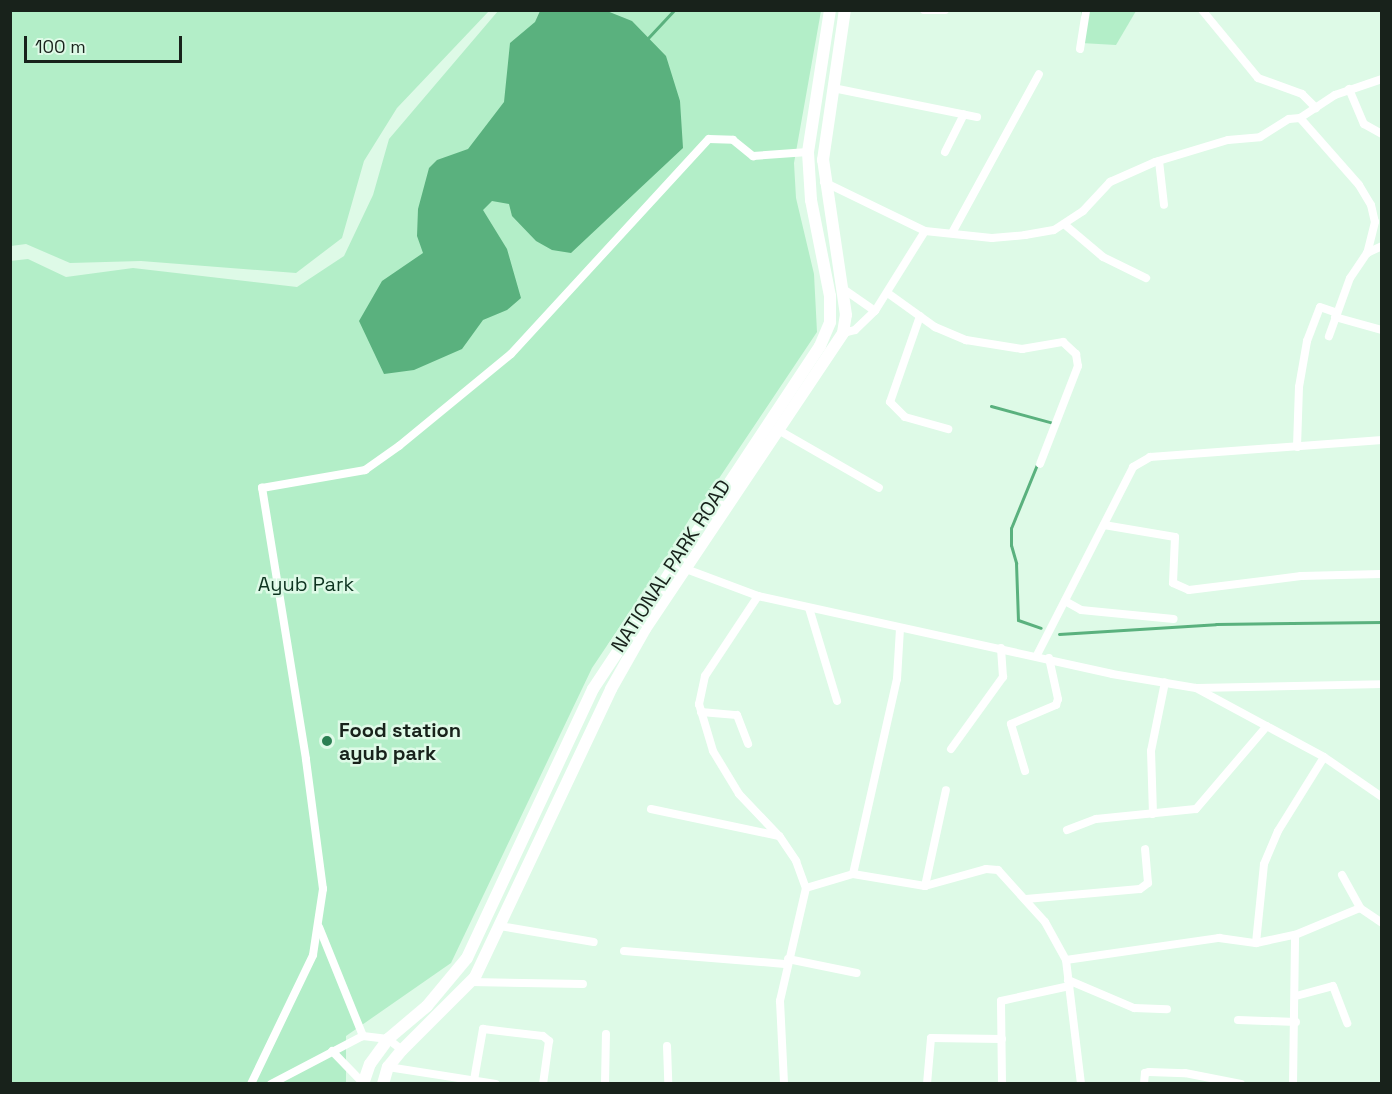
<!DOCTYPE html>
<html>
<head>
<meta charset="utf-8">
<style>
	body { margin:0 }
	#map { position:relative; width:1392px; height:1094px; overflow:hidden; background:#defae7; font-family:"Space Grotesk",sans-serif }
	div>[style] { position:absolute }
	.green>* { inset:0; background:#b3eec8 }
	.water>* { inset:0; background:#5ab17e }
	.stream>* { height:3px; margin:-1.5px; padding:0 1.5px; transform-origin:1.5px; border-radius:1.5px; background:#5ab17e }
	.street>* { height:8px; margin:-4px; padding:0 4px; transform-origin:4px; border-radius:4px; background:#fff }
	.secondary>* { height:12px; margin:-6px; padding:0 6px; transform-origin:6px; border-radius:6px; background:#fff }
	.dots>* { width:16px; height:16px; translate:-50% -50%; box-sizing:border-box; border:3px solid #defae7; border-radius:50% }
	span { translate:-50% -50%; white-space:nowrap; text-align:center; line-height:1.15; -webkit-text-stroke:5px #defae7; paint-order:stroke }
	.street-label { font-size:20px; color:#18221b }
	.park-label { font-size:20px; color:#0e3420 }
	.poi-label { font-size:20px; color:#18221b; font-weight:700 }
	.left { translate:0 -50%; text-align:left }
	.frame { position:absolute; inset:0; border:12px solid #18221b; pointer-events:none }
	.scale { position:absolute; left:24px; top:36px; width:158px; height:27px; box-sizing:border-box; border:3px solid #18221b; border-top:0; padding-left:8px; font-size:18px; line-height:21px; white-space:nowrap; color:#18221b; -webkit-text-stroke:4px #defae7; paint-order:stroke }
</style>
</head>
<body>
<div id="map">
	<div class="green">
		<div style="clip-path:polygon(11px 10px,489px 10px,489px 11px,397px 108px,364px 161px,342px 238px,296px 273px,141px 261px,70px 263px,26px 244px,11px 246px)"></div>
		<div style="clip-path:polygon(498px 11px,821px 11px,794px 163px,796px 198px,814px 274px,817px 332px,592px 668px,451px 963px,346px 1036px,346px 1083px,11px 1083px,10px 261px,28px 259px,66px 277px,133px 268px,297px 287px,344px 256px,373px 195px,389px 139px)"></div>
		<div style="clip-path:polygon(1081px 11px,1136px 11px,1116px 45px,1081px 43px)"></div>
	</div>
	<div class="water">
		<div style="clip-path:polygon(540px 11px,607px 11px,632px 21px,666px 56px,680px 101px,683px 148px,571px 253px,552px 250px,536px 241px,512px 216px,509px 204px,492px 201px,483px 210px,507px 249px,521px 298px,507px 310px,483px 320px,462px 349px,414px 370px,384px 374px,359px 321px,382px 281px,423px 253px,417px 236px,418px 209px,429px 168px,437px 160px,468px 149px,504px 102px,510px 43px,535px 22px)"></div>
	</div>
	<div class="stream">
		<div style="left:648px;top:38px;width:38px;rotate:-47deg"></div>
		<div style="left:991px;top:406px;width:64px;rotate:15.3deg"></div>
		<div style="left:1038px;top:462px;width:71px;rotate:112.2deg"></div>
		<div style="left:1011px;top:528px;width:17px;rotate:90deg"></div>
		<div style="left:1011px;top:545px;width:19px;rotate:74deg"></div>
		<div style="left:1016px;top:563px;width:57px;rotate:88deg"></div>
		<div style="left:1018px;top:620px;width:24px;rotate:19deg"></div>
		<div style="left:1059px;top:634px;width:157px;rotate:-3.6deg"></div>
		<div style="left:1216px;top:624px;width:166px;rotate:-0.7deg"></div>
	</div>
	<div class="street">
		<div style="left:924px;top:10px;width:21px"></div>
		<div style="left:1202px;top:10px;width:88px;rotate:50.5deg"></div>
		<div style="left:1258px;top:78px;width:47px;rotate:20deg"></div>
		<div style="left:1302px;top:94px;width:20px;rotate:45deg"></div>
		<div style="left:1080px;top:49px;width:39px;rotate:-81deg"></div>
		<div style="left:833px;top:88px;width:147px;rotate:11.4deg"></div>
		<div style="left:1349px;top:89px;width:38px;rotate:67deg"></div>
		<div style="left:1364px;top:124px;width:21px;rotate:29deg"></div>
		<div style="left:1300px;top:118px;width:42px;rotate:-33.3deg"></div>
		<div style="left:1335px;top:95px;width:50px;rotate:-18.8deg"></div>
		<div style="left:945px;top:152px;width:42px;rotate:-63.4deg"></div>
		<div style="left:1159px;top:161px;width:44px;rotate:83.5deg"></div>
		<div style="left:824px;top:182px;width:112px;rotate:25.9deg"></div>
		<div style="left:925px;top:231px;width:67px;rotate:6deg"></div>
		<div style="left:992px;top:238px;width:33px;rotate:-5deg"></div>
		<div style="left:1025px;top:235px;width:29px;rotate:-10deg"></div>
		<div style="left:1054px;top:230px;width:35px;rotate:-33deg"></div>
		<div style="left:1083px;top:211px;width:40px;rotate:-47deg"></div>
		<div style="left:1110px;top:182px;width:49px;rotate:-24deg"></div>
		<div style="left:1155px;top:162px;width:76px;rotate:-16.8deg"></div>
		<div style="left:1228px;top:140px;width:32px;rotate:-5deg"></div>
		<div style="left:1260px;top:137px;width:34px;rotate:-32deg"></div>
		<div style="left:1289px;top:119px;width:11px;rotate:-5deg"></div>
		<div style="left:1300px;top:118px;width:89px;rotate:48.6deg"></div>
		<div style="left:1359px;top:185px;width:23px;rotate:59deg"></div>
		<div style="left:1371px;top:205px;width:17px;rotate:77deg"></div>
		<div style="left:1375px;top:222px;width:32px;rotate:104deg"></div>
		<div style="left:1367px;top:253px;width:30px;rotate:124deg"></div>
		<div style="left:1350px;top:278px;width:62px;rotate:109.9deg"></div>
		<div style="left:1064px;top:224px;width:51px;rotate:40.2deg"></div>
		<div style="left:1103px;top:257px;width:48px;rotate:26deg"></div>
		<div style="left:952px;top:233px;width:181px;rotate:-61.3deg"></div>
		<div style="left:1367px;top:253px;width:17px;rotate:-25deg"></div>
		<div style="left:842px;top:288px;width:40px;rotate:34.9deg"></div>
		<div style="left:875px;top:311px;width:94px;rotate:-58deg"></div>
		<div style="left:889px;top:294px;width:57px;rotate:35.7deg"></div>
		<div style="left:935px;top:327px;width:34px;rotate:23deg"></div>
		<div style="left:966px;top:340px;width:57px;rotate:9.1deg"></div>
		<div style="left:1022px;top:349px;width:42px;rotate:-9.7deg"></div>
		<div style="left:1063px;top:342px;width:18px;rotate:43deg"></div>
		<div style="left:1076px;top:354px;width:12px;rotate:81deg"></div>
		<div style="left:1078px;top:366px;width:105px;rotate:111.2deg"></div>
		<div style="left:920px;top:316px;width:91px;rotate:109.2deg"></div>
		<div style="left:890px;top:402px;width:21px;rotate:45deg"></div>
		<div style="left:905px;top:417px;width:45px;rotate:15.6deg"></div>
		<div style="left:1335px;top:317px;width:49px;rotate:15.5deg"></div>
		<div style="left:843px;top:333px;width:12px;rotate:-14deg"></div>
		<div style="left:855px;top:330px;width:28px;rotate:-44deg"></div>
		<div style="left:780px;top:431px;width:114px;rotate:29.9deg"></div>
		<div style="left:1297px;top:447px;width:60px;rotate:-88.1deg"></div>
		<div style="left:1299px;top:387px;width:47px;rotate:-80.1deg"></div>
		<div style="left:1307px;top:341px;width:36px;rotate:-69deg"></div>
		<div style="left:1320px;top:307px;width:18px;rotate:19deg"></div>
		<div style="left:1104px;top:525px;width:72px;rotate:9.6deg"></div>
		<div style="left:1175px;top:537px;width:46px;rotate:92.5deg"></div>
		<div style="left:1173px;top:583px;width:17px;rotate:24deg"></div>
		<div style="left:1189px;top:590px;width:113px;rotate:-7.1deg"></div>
		<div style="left:1301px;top:576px;width:80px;rotate:-1.4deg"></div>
		<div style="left:686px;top:569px;width:77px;rotate:20.6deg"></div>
		<div style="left:758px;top:596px;width:96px;rotate:123.5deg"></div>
		<div style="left:705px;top:676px;width:29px;rotate:102deg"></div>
		<div style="left:699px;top:704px;width:49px;rotate:73.4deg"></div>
		<div style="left:713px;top:751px;width:50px;rotate:58.8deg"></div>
		<div style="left:739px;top:794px;width:59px;rotate:46.4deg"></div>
		<div style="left:780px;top:837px;width:29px;rotate:56deg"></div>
		<div style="left:796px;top:861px;width:29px;rotate:70deg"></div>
		<div style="left:806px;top:888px;width:116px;rotate:103deg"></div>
		<div style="left:780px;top:1001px;width:83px;rotate:87.2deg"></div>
		<div style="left:758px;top:596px;width:362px;rotate:12.4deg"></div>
		<div style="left:1112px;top:674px;width:85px;rotate:9.5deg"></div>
		<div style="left:1196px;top:688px;width:145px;rotate:28.3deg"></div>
		<div style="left:1324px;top:757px;width:70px;rotate:34.6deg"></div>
		<div style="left:1065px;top:601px;width:18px;rotate:29deg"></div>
		<div style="left:1081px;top:610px;width:93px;rotate:5.5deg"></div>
		<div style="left:809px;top:608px;width:97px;rotate:73.2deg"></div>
		<div style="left:1037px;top:655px;width:211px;rotate:-62.9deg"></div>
		<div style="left:1133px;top:467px;width:20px;rotate:-30deg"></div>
		<div style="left:1150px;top:457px;width:233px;rotate:-4.2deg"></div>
		<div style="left:1197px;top:688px;width:185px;rotate:-1.2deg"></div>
		<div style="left:701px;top:712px;width:36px;rotate:5deg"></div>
		<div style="left:737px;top:715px;width:31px;rotate:69deg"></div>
		<div style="left:951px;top:749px;width:89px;rotate:-54.2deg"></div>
		<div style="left:1003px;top:677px;width:29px;rotate:-94deg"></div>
		<div style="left:1025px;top:771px;width:49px;rotate:-106.6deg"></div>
		<div style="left:1011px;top:724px;width:49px;rotate:-22.9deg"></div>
		<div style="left:1056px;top:705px;width:6px;rotate:-72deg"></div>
		<div style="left:1058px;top:699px;width:42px;rotate:-102.4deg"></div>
		<div style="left:651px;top:809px;width:131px;rotate:11.9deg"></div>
		<div style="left:1153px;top:814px;width:63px;rotate:-91.8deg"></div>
		<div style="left:1151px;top:751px;width:70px;rotate:-78.5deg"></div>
		<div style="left:1067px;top:830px;width:31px;rotate:-21deg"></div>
		<div style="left:1096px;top:819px;width:100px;rotate:-5.7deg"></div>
		<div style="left:1196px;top:809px;width:109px;rotate:-49.5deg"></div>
		<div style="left:853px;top:874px;width:73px;rotate:9.5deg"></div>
		<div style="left:925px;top:886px;width:63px;rotate:-15.6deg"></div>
		<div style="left:986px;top:869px;width:12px;rotate:5deg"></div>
		<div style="left:998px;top:870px;width:70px;rotate:47.9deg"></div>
		<div style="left:1045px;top:922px;width:43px;rotate:61.1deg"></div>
		<div style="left:1066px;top:960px;width:155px;rotate:-8.2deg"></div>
		<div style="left:1219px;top:938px;width:37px;rotate:8deg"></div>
		<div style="left:1256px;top:943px;width:40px;rotate:-12deg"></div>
		<div style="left:1295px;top:935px;width:70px;rotate:-22.6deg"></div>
		<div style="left:1360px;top:908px;width:27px;rotate:34deg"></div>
		<div style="left:1342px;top:875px;width:38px;rotate:61deg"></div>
		<div style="left:925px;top:886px;width:98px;rotate:-77.7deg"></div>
		<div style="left:806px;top:888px;width:49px;rotate:-16.6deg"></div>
		<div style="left:853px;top:874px;width:200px;rotate:-77.3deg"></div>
		<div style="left:897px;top:679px;width:50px;rotate:-86.6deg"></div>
		<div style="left:1026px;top:899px;width:114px;rotate:-5deg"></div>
		<div style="left:1140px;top:889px;width:10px;rotate:-37deg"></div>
		<div style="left:1148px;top:883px;width:34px;rotate:-95deg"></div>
		<div style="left:500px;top:926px;width:95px;rotate:9.7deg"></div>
		<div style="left:319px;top:927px;width:118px;rotate:68deg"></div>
		<div style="left:1256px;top:943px;width:79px;rotate:-84.2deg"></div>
		<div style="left:1264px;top:864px;width:36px;rotate:-67deg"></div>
		<div style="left:1278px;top:831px;width:87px;rotate:-58.1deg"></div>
		<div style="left:624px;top:951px;width:164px;rotate:4.6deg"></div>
		<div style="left:788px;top:959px;width:70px;rotate:11.5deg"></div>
		<div style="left:1066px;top:960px;width:125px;rotate:83.1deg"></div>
		<div style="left:1068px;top:980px;width:72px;rotate:23deg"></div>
		<div style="left:1134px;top:1008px;width:33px;rotate:2deg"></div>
		<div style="left:471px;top:982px;width:112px;rotate:1deg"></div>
		<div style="left:1296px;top:996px;width:38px;rotate:-15deg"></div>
		<div style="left:1333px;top:986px;width:40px;rotate:69deg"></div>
		<div style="left:1238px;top:1020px;width:58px;rotate:2deg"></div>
		<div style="left:667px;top:1046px;width:38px;rotate:88deg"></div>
		<div style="left:332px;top:1051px;width:45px;rotate:45.9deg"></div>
		<div style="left:388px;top:1067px;width:109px;rotate:8.9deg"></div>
		<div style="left:474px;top:1080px;width:52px;rotate:-80deg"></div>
		<div style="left:483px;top:1029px;width:60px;rotate:6.7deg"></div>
		<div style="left:543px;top:1036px;width:8px;rotate:40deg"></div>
		<div style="left:549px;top:1041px;width:43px;rotate:97.9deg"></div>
		<div style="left:251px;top:1084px;width:143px;rotate:-64.3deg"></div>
		<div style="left:313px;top:955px;width:67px;rotate:-81.4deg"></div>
		<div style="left:323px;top:889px;width:131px;rotate:-97.5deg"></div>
		<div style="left:306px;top:759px;width:275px;rotate:-99.2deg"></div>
		<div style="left:262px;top:488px;width:105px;rotate:-9.9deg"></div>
		<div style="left:365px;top:470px;width:42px;rotate:-35.2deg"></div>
		<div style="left:399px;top:446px;width:145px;rotate:-39.4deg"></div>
		<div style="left:511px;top:354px;width:292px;rotate:-47.4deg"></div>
		<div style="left:709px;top:139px;width:24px;rotate:2deg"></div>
		<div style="left:733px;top:140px;width:26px;rotate:39deg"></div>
		<div style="left:753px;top:156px;width:55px;rotate:-4.2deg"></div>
		<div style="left:271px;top:1084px;width:104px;rotate:-27.6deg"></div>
		<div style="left:363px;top:1036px;width:25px;rotate:7deg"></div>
		<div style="left:388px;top:1039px;width:18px;rotate:38deg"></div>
		<div style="left:605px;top:1084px;width:50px;rotate:-88.9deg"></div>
		<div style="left:927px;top:1084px;width:46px;rotate:-85deg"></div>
		<div style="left:931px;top:1038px;width:71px;rotate:0.8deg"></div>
		<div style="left:1002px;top:1084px;width:83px;rotate:-90.7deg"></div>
		<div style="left:1001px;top:1001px;width:70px;rotate:-12.4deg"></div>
		<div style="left:1144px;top:1084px;width:11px;rotate:-85deg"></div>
		<div style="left:1145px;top:1073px;width:4px;rotate:-14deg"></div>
		<div style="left:1149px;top:1072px;width:36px;rotate:2deg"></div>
		<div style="left:1185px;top:1073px;width:57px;rotate:11.1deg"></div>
		<div style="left:1293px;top:1084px;width:149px;rotate:-89.2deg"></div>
	</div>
	<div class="secondary">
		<div style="left:363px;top:1084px;width:21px;rotate:-71deg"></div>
		<div style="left:370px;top:1064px;width:31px;rotate:-54deg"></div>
		<div style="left:388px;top:1039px;width:51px;rotate:-40.2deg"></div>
		<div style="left:427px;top:1006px;width:62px;rotate:-50.2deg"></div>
		<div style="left:467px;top:958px;width:297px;rotate:-64.9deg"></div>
		<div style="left:593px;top:689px;width:411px;rotate:-56.5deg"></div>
		<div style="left:820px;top:346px;width:26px;rotate:-67deg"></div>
		<div style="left:830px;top:322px;width:26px;rotate:-90deg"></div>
		<div style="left:830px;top:296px;width:98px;rotate:-101.2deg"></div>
		<div style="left:811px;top:200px;width:48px;rotate:-93.6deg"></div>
		<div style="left:808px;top:152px;width:144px;rotate:-81.2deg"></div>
		<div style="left:383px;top:1084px;width:18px;rotate:-74deg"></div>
		<div style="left:388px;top:1067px;width:22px;rotate:-51deg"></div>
		<div style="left:402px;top:1050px;width:103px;rotate:-45deg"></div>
		<div style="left:475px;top:977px;width:318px;rotate:-64.7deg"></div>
		<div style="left:611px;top:689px;width:69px;rotate:-60.5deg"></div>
		<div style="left:645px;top:629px;width:356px;rotate:-56.2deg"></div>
		<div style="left:843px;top:333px;width:18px;rotate:-81deg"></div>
		<div style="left:846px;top:315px;width:157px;rotate:-98.4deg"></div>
		<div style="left:823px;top:160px;width:152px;rotate:-81.7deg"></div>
	</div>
	<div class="dots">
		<div style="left:327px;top:741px;background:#2a7f52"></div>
	</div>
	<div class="street-label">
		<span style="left:671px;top:566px;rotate:-57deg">NATIONAL PARK ROAD</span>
	</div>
	<div class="park-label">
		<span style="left:306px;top:584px">Ayub Park</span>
	</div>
	<div class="poi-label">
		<span class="left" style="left:339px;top:742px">Food station<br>ayub park</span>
	</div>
	<div class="frame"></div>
	<div class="scale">100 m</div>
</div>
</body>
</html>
